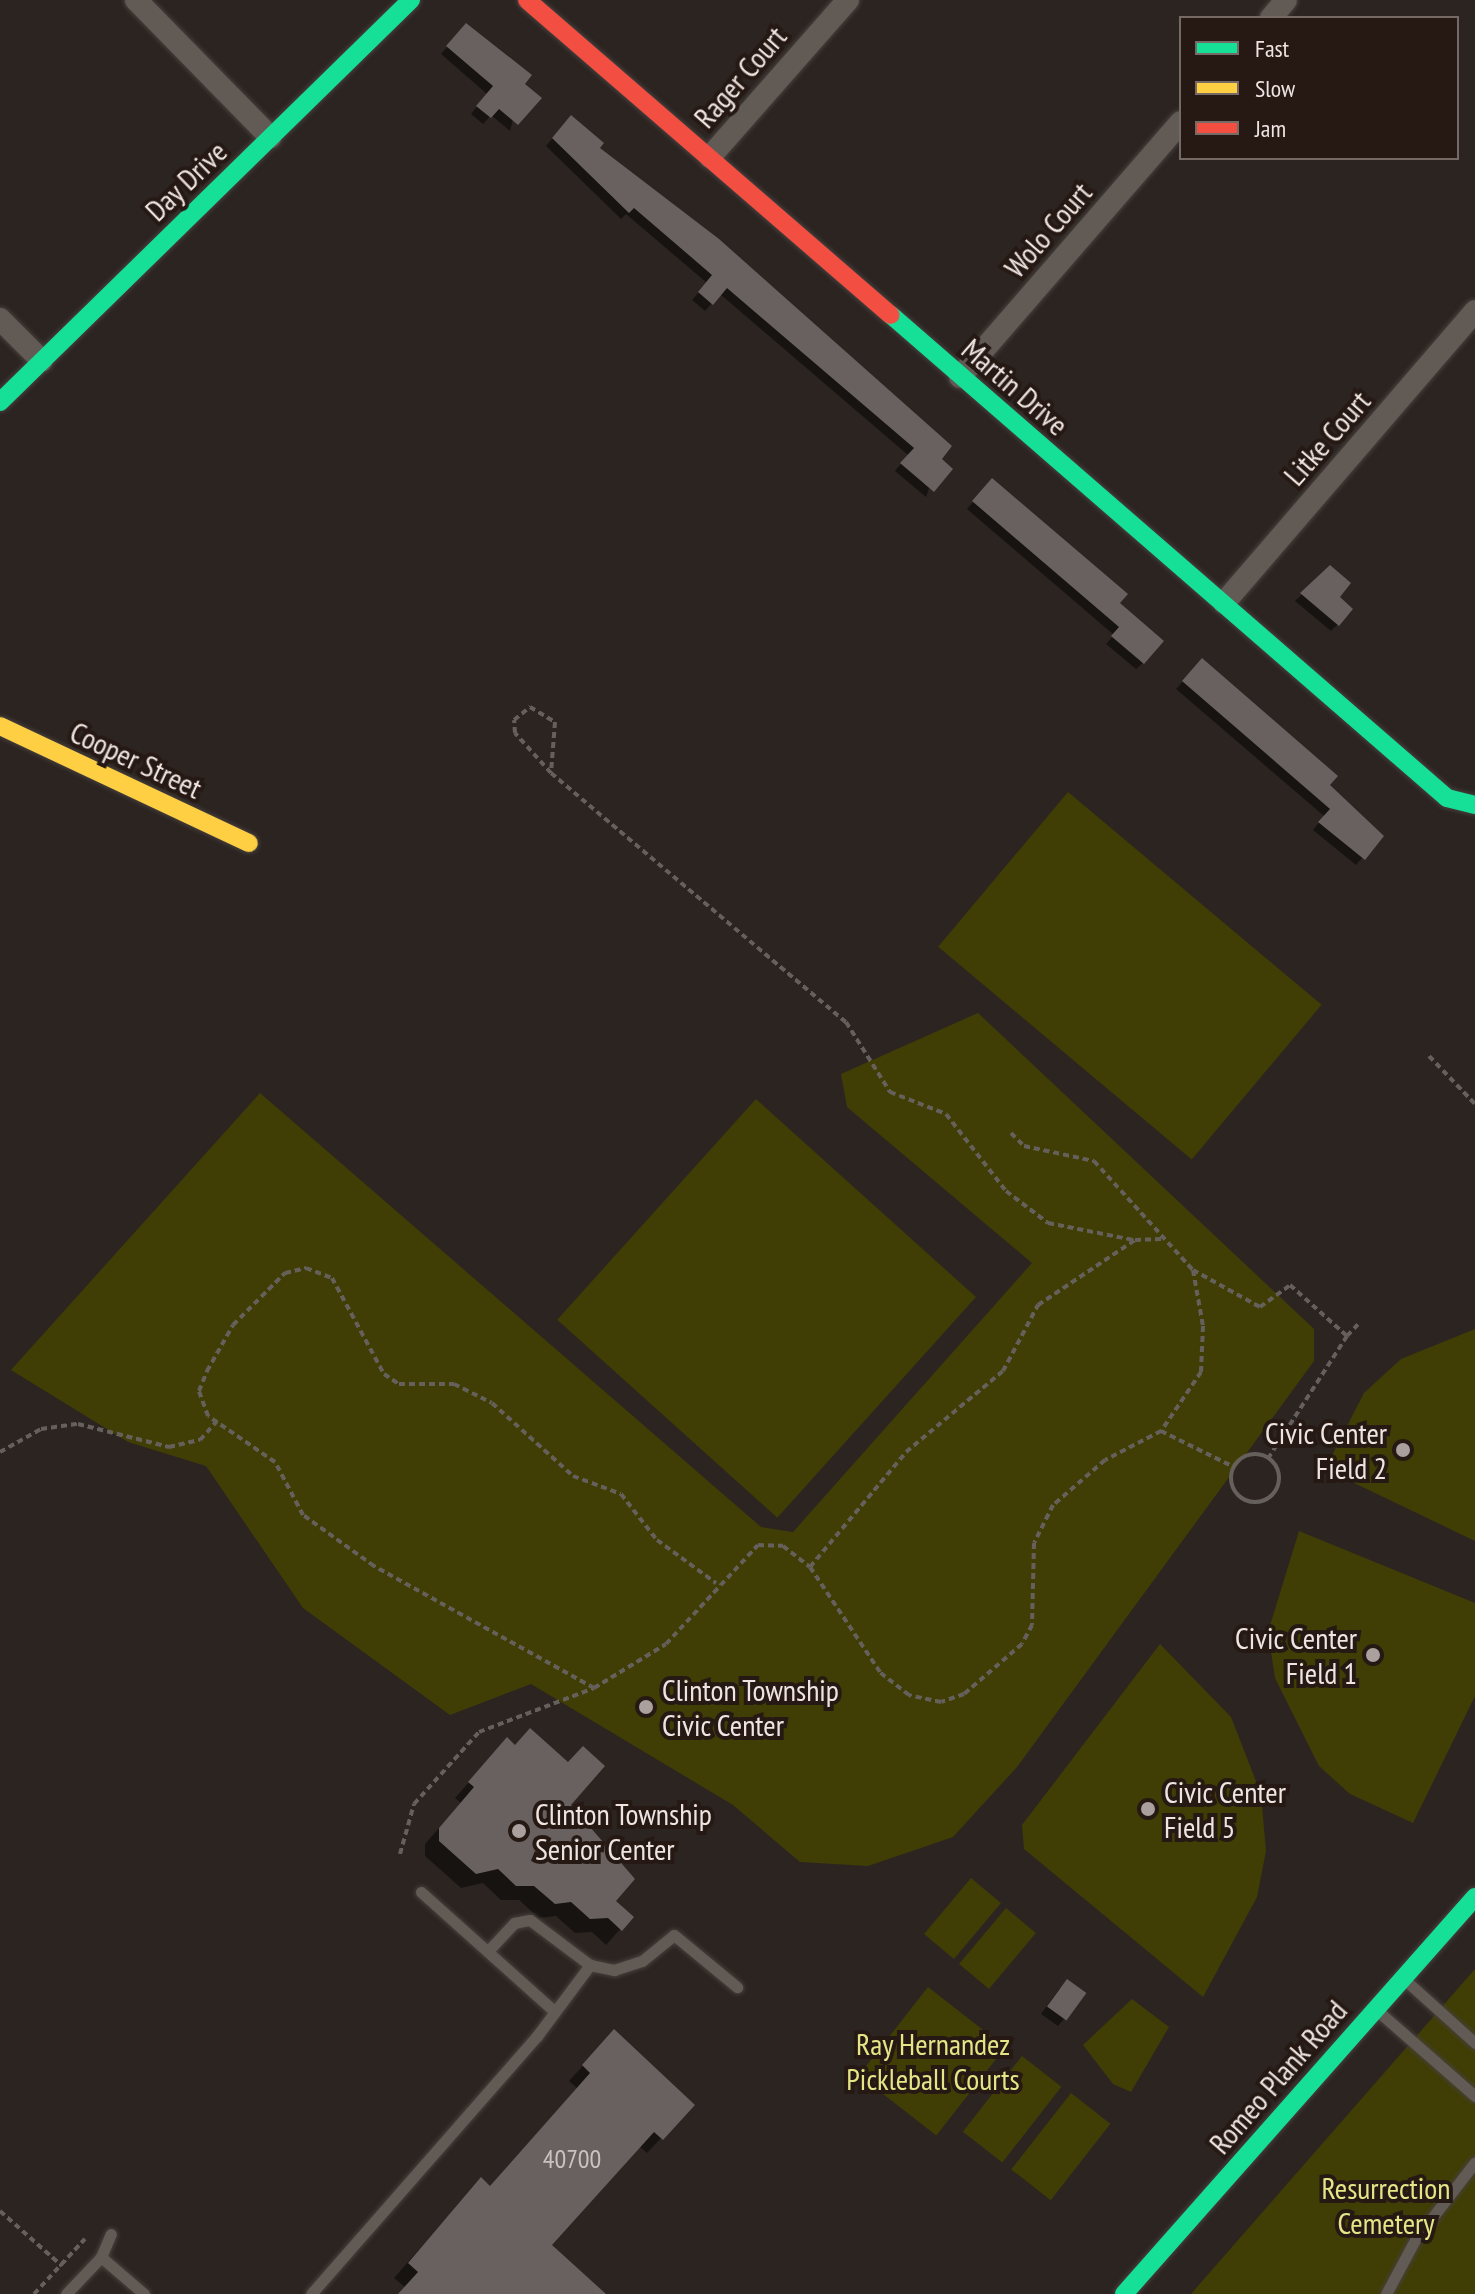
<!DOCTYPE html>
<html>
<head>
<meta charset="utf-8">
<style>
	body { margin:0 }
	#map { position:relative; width:1475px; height:2294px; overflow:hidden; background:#2c2421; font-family:"PT Sans Narrow",sans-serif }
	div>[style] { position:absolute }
	.green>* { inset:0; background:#403e04; transform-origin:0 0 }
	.shadow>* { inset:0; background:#0007 }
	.building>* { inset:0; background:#686160; transform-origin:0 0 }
	.path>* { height:4px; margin-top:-2px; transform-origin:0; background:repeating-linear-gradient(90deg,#65605b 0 6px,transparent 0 10px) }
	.path>.ring { margin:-2px; padding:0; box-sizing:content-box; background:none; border:4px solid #65605b; border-radius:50% }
	.roads { filter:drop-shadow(0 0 2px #46403d) drop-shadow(0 0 2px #46403d) }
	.lane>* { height:11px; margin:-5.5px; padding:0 5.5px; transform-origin:5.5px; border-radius:5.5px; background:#625b55 }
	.street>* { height:22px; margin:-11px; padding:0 11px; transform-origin:11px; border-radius:11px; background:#625b55 }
	.fast>* { height:18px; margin:-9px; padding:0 9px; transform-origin:9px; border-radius:9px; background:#16e098 }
	.slow>* { height:18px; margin:-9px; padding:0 9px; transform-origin:9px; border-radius:9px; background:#ffcf43 }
	.jam>* { height:18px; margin:-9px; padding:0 9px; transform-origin:9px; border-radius:9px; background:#f24e42 }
	.dots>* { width:22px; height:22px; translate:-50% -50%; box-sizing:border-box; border:4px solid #261914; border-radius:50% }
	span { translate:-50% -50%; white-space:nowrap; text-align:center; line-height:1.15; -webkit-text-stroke:8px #261914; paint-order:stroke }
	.number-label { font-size:26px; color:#ccc3c1 }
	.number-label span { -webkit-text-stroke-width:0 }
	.street-label { font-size:30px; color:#eee4e1 }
	.poi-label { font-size:30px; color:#eee4e1 }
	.right { translate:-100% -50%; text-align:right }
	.left { translate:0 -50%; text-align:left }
	.park-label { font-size:30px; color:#e3e586 }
	.legend { position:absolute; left:1179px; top:16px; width:280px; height:144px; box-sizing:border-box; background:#261914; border:2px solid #766a66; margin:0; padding:10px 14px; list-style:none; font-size:24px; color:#eee4e1 }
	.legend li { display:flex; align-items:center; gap:16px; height:40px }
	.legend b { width:40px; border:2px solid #766a66 }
</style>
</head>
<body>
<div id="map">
	<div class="green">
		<div style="left:1068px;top:792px;width:331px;height:202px;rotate:40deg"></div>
		<div style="clip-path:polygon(978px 1013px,1314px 1329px,1314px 1361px,1017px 1767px,953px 1837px,868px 1866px,800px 1862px,733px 1805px,531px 1684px,450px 1715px,303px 1608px,206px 1466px,128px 1442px,11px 1370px,260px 1093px,761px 1527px,793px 1532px,1032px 1263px,847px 1107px,841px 1074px)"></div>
		<div style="left:756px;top:1099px;width:296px;height:297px;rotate:42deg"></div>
		<div style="clip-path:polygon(1475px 1329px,1475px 1541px,1325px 1469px,1364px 1393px,1401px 1359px)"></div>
		<div style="clip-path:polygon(1299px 1531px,1475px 1603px,1475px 1696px,1413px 1823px,1350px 1794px,1319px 1766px,1275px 1678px,1268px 1632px)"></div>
		<div style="clip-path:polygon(1160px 1644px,1231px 1717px,1261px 1794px,1266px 1851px,1257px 1897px,1203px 1997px,1024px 1849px,1022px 1825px)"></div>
		<div style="left:971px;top:1878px;width:39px;height:73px;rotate:40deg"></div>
		<div style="left:1006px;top:1908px;width:39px;height:73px;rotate:40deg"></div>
		<div style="clip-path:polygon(1475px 1969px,1475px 2294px,1191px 2294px)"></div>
		<div style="left:928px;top:1987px;width:98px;height:112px;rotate:38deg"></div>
		<div style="clip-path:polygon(1132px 1999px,1169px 2027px,1131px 2092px,1113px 2084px,1083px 2045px)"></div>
		<div style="left:1022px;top:2056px;width:50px;height:96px;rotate:38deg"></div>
		<div style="left:1071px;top:2093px;width:50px;height:97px;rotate:38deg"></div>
	</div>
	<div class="shadow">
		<div style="clip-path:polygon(459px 33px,522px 84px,510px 131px,491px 115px,483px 124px,471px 114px,487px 94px,441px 54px)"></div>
		<div style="clip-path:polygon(564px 124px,939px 459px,926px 497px,895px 471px,908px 455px,720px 294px,705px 311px,692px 300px,707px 283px,626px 214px,621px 219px,546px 146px)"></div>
		<div style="clip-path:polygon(985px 488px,1117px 603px,1143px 663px,1136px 669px,1106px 644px,1114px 635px,967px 509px)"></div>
		<div style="clip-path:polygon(1330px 568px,1338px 624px,1331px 631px,1295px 601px)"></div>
		<div style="clip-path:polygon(1195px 668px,1381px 836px,1356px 865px,1313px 830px,1324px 816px,1176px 689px)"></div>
		<div style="clip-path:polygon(493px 1755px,568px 1805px,614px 1901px,631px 1917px,606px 1945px,592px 1932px,575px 1933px,556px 1916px,539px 1918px,519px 1900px,501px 1900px,483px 1883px,461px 1888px,425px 1856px,425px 1844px,461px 1803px,455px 1798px)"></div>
		<div style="clip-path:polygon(1060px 1988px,1064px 2019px,1058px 2026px,1041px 2014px)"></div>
		<div style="clip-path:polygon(600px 2047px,692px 2105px,647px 2153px,639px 2146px,549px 2245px,594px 2294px,399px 2294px,405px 2287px,394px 2278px,467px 2195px,489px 2188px,577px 2088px,569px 2081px)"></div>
	</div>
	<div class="building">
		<div style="clip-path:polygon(466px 23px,532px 75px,525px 84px,542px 98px,518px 125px,499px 109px,491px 118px,476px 106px,493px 86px,446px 46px)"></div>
		<div style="clip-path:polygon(571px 115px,604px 143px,600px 148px,719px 239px,952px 446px,942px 459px,953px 469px,934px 492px,900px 463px,914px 448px,727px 288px,713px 305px,698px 292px,712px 275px,634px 208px,629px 213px,552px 138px)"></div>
		<div style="clip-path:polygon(992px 478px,1128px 594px,1120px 603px,1164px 641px,1144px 664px,1111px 636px,1119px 627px,972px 501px)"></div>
		<div style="clip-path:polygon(1330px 565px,1351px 583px,1340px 597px,1353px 609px,1339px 626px,1300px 593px)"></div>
		<div style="clip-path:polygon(1202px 658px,1338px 776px,1330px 785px,1384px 836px,1365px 860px,1318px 822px,1330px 809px,1182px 681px)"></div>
		<div style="clip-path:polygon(530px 1728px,568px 1762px,583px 1746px,605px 1766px,571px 1805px,635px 1879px,616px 1901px,634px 1917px,622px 1931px,608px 1918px,590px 1919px,571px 1902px,555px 1904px,534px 1886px,516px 1886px,498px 1869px,476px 1874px,439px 1841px,439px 1828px,474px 1787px,468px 1782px,507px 1737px,515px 1745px)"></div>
		<div style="left:1067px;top:1979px;width:24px;height:34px;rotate:36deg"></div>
		<div style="clip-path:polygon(614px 2029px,695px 2105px,663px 2140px,654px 2132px,552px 2245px,606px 2294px,398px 2294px,418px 2272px,408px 2263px,481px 2177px,490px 2186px,590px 2073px,582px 2065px)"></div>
	</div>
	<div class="path">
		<div style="left:551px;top:773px;width:54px;rotate:-132deg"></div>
		<div style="left:515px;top:733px;width:13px;rotate:-94deg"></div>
		<div style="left:514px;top:720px;width:21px;rotate:-39deg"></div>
		<div style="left:530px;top:707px;width:29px;rotate:31deg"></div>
		<div style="left:555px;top:722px;width:51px;rotate:94.5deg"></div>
		<div style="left:551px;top:773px;width:386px;rotate:40.2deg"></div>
		<div style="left:846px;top:1022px;width:83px;rotate:57.8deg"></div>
		<div style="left:890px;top:1092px;width:60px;rotate:21.4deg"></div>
		<div style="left:946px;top:1114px;width:98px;rotate:52.1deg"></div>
		<div style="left:1006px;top:1191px;width:53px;rotate:37.3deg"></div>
		<div style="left:1048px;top:1223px;width:88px;rotate:11.2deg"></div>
		<div style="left:1429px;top:1056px;width:66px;rotate:46.2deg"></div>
		<div style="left:1011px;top:1133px;width:18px;rotate:45deg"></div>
		<div style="left:1024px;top:1146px;width:72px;rotate:12.1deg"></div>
		<div style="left:1094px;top:1161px;width:147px;rotate:47.8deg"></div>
		<div style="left:1193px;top:1270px;width:57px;rotate:79.9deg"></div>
		<div style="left:1203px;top:1326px;width:46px;rotate:92.5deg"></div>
		<div style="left:1201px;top:1372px;width:71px;rotate:124.1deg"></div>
		<div style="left:1161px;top:1431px;width:63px;rotate:152.6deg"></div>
		<div style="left:1105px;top:1460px;width:69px;rotate:139.1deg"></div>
		<div style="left:1053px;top:1505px;width:42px;rotate:116.6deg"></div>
		<div style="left:1034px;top:1543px;width:82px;rotate:91.4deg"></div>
		<div style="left:1032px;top:1625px;width:21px;rotate:118deg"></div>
		<div style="left:1022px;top:1644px;width:77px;rotate:139.2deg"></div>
		<div style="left:964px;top:1694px;width:24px;rotate:161deg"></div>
		<div style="left:941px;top:1702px;width:33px;rotate:-168deg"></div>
		<div style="left:909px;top:1695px;width:37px;rotate:-142deg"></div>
		<div style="left:880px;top:1672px;width:126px;rotate:-123.7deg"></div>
		<div style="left:810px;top:1567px;width:150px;rotate:-50.1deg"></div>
		<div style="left:906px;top:1452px;width:126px;rotate:-39.9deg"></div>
		<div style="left:1003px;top:1371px;width:75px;rotate:-62.1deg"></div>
		<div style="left:1038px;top:1305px;width:117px;rotate:-33.8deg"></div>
		<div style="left:1135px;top:1240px;width:26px;rotate:-2deg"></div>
		<div style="left:1193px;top:1270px;width:77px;rotate:28.9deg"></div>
		<div style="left:1260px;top:1307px;width:37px;rotate:-36deg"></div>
		<div style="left:1290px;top:1285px;width:76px;rotate:41.8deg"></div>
		<div style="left:1347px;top:1336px;width:144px;rotate:122.8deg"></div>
		<div style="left:1347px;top:1336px;width:16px;rotate:-47deg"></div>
		<div style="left:1161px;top:1431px;width:81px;rotate:26.3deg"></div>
		<div style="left:0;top:1452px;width:47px;rotate:-29.3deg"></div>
		<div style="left:41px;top:1429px;width:37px;rotate:-8deg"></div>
		<div style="left:78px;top:1424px;width:94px;rotate:14.2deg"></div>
		<div style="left:169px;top:1447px;width:32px;rotate:-13deg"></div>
		<div style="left:200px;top:1440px;width:25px;rotate:-48deg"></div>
		<div class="ring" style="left:1231px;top:1454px;width:44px;height:44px"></div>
		<div style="left:594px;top:1688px;width:252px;rotate:-151deg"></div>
		<div style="left:374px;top:1566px;width:87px;rotate:-144.3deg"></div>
		<div style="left:303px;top:1515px;width:60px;rotate:-117.8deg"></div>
		<div style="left:275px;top:1462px;width:81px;rotate:-145.5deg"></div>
		<div style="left:208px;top:1416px;width:27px;rotate:-110deg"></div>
		<div style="left:199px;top:1391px;width:22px;rotate:-68deg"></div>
		<div style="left:207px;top:1371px;width:53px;rotate:-60.5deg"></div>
		<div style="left:233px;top:1325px;width:74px;rotate:-45deg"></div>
		<div style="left:285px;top:1273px;width:22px;rotate:-13deg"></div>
		<div style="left:306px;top:1268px;width:28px;rotate:21deg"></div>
		<div style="left:332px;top:1278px;width:109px;rotate:61.6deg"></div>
		<div style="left:384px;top:1374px;width:18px;rotate:34deg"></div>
		<div style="left:399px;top:1384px;width:55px"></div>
		<div style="left:454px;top:1384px;width:42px;rotate:26.6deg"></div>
		<div style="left:492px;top:1403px;width:109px;rotate:42deg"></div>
		<div style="left:573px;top:1476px;width:51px;rotate:20.6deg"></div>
		<div style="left:621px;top:1494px;width:58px;rotate:52deg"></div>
		<div style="left:657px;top:1540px;width:73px;rotate:36.1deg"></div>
		<div style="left:400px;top:1854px;width:52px;rotate:-74.4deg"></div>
		<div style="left:414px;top:1804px;width:97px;rotate:-47.9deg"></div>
		<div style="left:479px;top:1732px;width:123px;rotate:-20.9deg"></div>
		<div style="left:594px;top:1688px;width:84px;rotate:-31.4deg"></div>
		<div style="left:666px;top:1644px;width:135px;rotate:-47.1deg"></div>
		<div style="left:758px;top:1545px;width:25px;rotate:2deg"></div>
		<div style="left:783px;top:1546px;width:34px;rotate:38deg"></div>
		<div style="left:0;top:2211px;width:83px;rotate:41.6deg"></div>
		<div style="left:34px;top:2294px;width:75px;rotate:-47.2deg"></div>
	</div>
	<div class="roads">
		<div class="lane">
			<div style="left:421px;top:1892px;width:176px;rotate:41.8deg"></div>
			<div style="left:488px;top:1951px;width:38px;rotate:-47deg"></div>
			<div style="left:514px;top:1923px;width:16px;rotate:-11deg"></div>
			<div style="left:530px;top:1920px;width:75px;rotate:36.9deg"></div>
			<div style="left:590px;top:1965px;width:25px;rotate:12deg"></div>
			<div style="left:614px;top:1970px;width:29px;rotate:-18deg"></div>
			<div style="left:642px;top:1961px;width:41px;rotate:-39.1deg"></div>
			<div style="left:674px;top:1935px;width:82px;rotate:39.5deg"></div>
			<div style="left:1404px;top:1979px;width:96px;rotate:42deg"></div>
			<div style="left:1379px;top:2012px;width:128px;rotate:41.2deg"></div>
			<div style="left:101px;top:2257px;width:57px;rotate:40.7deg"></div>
			<div style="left:66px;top:2294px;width:51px;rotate:-46.6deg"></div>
			<div style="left:101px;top:2257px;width:25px;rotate:-67deg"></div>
			<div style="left:311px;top:2294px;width:343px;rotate:-48.8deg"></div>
			<div style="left:537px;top:2036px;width:89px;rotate:-53.3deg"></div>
			<div style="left:1386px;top:2294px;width:61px;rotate:-61.8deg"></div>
			<div style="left:1415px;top:2240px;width:98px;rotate:-52.4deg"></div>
		</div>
		<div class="street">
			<div style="left:136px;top:0;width:192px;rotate:45.6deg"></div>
			<div style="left:1271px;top:18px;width:23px;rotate:-50deg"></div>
			<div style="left:710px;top:157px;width:209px;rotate:-48.7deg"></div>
			<div style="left:0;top:319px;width:59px;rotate:45deg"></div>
			<div style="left:960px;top:377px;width:337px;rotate:-49.1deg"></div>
			<div style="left:1224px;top:603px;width:385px;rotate:-49.3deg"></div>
		</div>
		<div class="fast">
			<div style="left:891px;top:315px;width:736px;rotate:40.98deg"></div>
			<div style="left:1447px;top:798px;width:29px;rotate:14deg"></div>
			<div style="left:0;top:402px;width:575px;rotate:-44.37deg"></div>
			<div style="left:1124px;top:2294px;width:530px;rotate:-48.52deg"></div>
		</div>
		<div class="slow">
			<div style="left:0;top:726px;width:275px;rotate:25.2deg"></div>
		</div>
		<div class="jam">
			<div style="left:527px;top:0;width:481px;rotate:40.9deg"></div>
		</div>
	</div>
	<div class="dots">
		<div style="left:1403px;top:1450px;background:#aaa19e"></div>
		<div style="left:1373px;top:1655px;background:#aaa19e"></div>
		<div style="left:646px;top:1707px;background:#aaa19e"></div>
		<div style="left:1148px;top:1809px;background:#aaa19e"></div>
		<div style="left:519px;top:1831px;background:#aaa19e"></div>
	</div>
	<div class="number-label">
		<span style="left:572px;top:2159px">40700</span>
	</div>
	<div class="street-label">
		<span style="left:740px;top:77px;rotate:-49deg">Rager Court</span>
		<span style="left:186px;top:181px;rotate:-44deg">Day Drive</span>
		<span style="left:1048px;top:230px;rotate:-49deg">Wolo Court</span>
		<span style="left:1015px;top:387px;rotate:41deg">Martin Drive</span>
		<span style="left:1327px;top:438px;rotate:-49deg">Litke Court</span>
		<span style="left:136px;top:760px;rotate:25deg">Cooper Street</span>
		<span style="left:1278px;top:2077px;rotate:-49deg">Romeo Plank Road</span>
	</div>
	<div class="poi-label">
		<span class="right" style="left:1387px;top:1450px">Civic Center<br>Field 2</span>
		<span class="right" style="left:1357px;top:1655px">Civic Center<br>Field 1</span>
		<span class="left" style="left:662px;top:1707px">Clinton Township<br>Civic Center</span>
		<span class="left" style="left:1164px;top:1809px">Civic Center<br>Field 5</span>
		<span class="left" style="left:535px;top:1831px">Clinton Township<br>Senior Center</span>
	</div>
	<div class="park-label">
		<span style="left:933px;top:2061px">Ray Hernandez<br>Pickleball Courts</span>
		<span style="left:1386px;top:2205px">Resurrection<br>Cemetery</span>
	</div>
	<ul class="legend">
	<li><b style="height:10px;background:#16e098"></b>Fast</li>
	<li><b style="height:10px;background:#ffcf43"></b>Slow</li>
	<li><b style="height:10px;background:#f24e42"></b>Jam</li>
	</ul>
</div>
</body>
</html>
